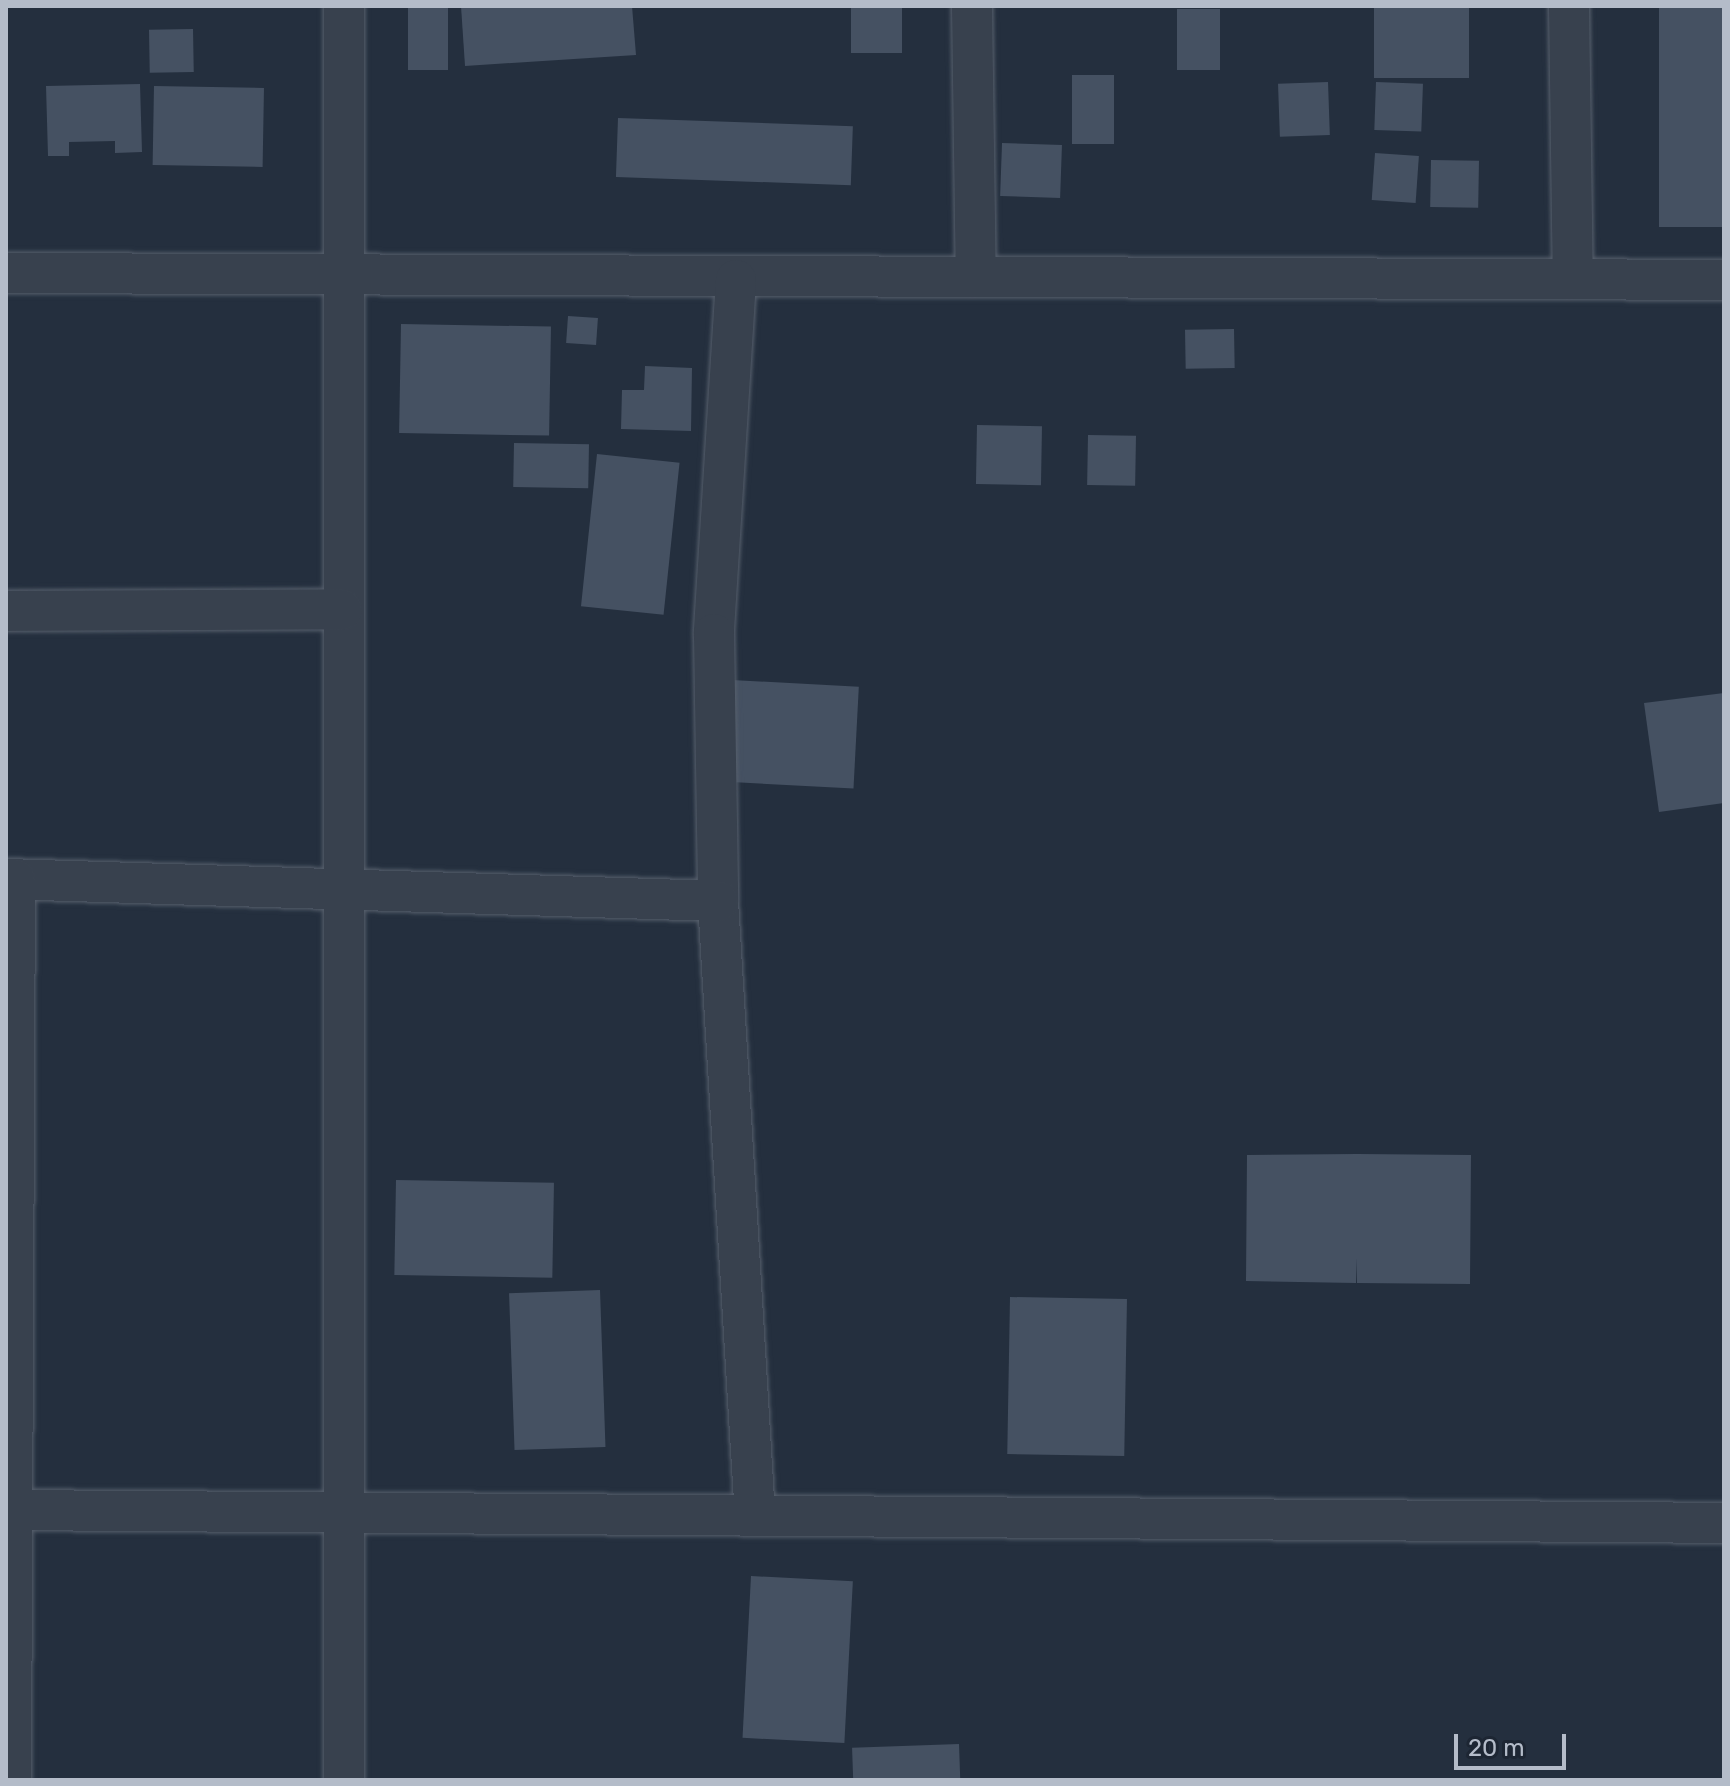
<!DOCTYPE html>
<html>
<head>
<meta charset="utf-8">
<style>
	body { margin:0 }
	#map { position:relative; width:1730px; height:1786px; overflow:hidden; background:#242f3e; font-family:Rubik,sans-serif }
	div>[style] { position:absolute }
	.building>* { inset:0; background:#455162; transform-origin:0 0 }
	.roads { filter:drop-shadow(0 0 2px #565f6c) drop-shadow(0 0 2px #565f6c) }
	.street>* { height:40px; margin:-20px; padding:0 20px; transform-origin:20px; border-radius:20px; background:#38414e }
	span { translate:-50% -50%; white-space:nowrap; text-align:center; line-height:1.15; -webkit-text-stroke:8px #1d2633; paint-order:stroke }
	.frame { position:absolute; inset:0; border:8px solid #b4bcc9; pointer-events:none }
	.scale { position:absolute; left:1454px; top:1734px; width:112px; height:36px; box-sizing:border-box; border:4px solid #b4bcc9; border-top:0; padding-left:10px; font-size:24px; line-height:28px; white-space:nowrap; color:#b4bcc9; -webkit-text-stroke:6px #1d2633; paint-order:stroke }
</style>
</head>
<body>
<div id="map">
	<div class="building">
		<div style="left:408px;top:6px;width:40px;height:64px"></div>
		<div style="clip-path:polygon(461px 6px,632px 6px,636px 55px,465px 66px)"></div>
		<div style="left:851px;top:6px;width:51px;height:47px"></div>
		<div style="left:1374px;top:6px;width:95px;height:72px"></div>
		<div style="left:1659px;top:6px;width:65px;height:221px"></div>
		<div style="left:1177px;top:9px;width:43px;height:61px"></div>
		<div style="left:193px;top:29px;width:43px;height:44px;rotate:89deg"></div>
		<div style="left:1072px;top:75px;width:42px;height:69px"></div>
		<div style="left:1328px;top:82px;width:53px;height:50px;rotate:88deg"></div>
		<div style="left:1376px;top:82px;width:47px;height:48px;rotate:2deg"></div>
		<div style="clip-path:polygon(140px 84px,142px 152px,115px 153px,115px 141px,69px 142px,69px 156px,48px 156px,46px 86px)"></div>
		<div style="left:154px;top:86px;width:110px;height:79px;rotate:1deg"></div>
		<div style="left:618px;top:118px;width:235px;height:59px;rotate:2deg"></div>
		<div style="left:1002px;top:143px;width:60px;height:53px;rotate:2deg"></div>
		<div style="left:1375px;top:153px;width:44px;height:47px;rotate:4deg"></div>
		<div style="left:1431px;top:160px;width:48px;height:47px;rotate:1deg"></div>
		<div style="left:568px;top:316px;width:30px;height:27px;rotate:4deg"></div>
		<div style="left:401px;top:324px;width:150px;height:109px;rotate:1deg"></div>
		<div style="left:1234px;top:329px;width:39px;height:49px;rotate:89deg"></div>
		<div style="clip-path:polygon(645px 366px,692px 368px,691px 431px,621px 429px,622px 390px,644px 390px)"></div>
		<div style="left:977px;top:425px;width:65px;height:59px;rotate:1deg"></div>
		<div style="left:1088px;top:435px;width:48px;height:50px;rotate:1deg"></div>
		<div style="left:514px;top:443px;width:75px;height:44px;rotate:1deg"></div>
		<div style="left:597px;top:454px;width:83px;height:153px;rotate:6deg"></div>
		<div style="left:732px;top:680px;width:127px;height:102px;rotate:3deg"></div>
		<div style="clip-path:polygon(1724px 693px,1724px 803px,1659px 812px,1644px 703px)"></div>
		<div style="clip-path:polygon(1357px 1154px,1471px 1155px,1470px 1284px,1357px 1283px,1357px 1258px,1356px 1283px,1246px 1281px,1247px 1155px)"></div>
		<div style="left:396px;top:1180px;width:158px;height:95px;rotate:1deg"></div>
		<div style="left:600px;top:1290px;width:157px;height:91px;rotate:88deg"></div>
		<div style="left:1010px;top:1297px;width:117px;height:157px;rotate:1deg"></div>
		<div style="left:751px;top:1576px;width:102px;height:162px;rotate:3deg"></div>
		<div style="left:959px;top:1744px;width:36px;height:107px;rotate:88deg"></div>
	</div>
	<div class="roads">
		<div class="street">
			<div style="left:344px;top:6px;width:1774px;rotate:90deg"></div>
			<div style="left:972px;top:6px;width:271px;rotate:89.2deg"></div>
			<div style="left:1569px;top:6px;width:273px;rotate:89.2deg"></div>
			<div style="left:6px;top:273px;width:1718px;rotate:0.23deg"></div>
			<div style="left:736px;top:280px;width:355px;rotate:93.6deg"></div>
			<div style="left:714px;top:634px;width:267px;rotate:89.1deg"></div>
			<div style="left:718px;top:901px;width:616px;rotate:86.56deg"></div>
			<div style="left:6px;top:611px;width:336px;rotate:-0.3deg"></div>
			<div style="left:6px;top:879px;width:712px;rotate:1.77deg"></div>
			<div style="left:6px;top:1510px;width:1718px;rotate:0.43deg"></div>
			<div style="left:11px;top:1780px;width:901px;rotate:-89.75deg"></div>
		</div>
	</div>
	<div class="frame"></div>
	<div class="scale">20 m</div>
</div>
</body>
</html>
